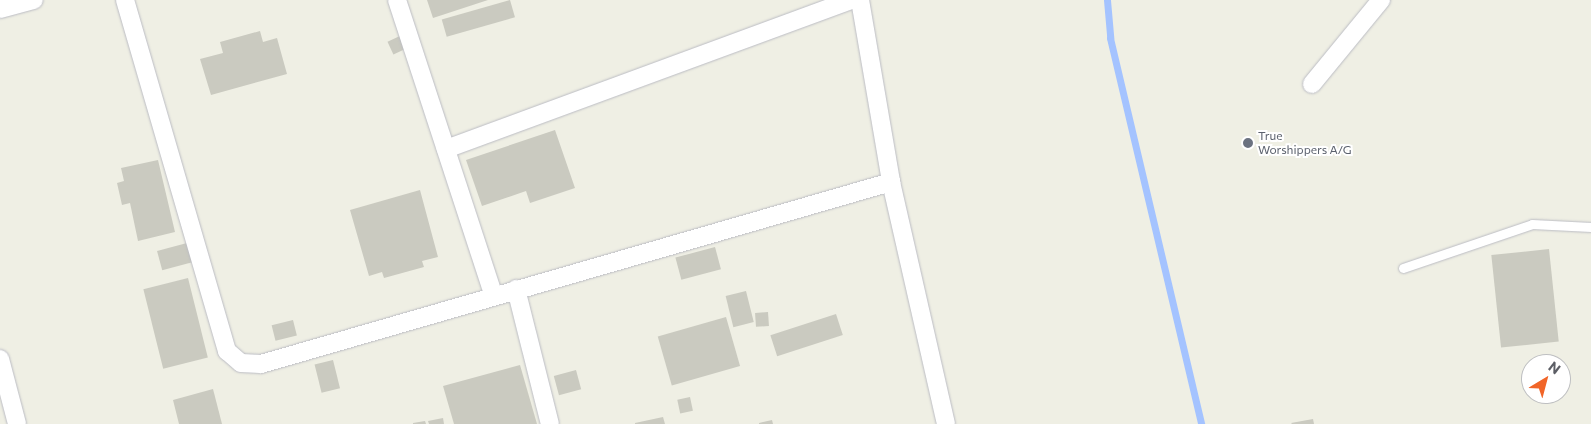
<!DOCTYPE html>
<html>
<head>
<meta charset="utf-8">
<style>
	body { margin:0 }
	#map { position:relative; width:1591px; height:424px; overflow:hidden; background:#efefe4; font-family:Commissioner,sans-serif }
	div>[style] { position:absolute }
	.stream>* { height:7px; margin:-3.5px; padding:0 3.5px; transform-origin:3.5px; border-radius:3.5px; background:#a4c3ff }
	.building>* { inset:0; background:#cacac0; transform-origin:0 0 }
	.roads { filter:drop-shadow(0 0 1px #bbbcc3) drop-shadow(0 0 1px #bbbcc3) }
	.service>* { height:9px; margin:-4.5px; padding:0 4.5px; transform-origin:4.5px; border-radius:4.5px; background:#fff }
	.minor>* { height:18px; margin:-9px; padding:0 9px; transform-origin:9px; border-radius:9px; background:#fff }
	.dots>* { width:14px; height:14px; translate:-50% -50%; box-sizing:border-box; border:2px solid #fff; border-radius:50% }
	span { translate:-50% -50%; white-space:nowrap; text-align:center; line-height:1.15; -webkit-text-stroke:4px #fff; paint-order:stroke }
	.worship-label { font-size:12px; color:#5b616d }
	.left { translate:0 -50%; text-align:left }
	.north { position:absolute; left:1521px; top:354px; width:50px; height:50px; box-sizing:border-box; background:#fff; border:1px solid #bebfc1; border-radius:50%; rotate:37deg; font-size:14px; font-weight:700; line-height:20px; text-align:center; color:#5c5e65 }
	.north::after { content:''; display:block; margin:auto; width:18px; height:22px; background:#f16528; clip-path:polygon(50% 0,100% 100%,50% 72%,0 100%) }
</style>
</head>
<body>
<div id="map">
	<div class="stream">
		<div style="left:1107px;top:0;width:38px;rotate:85deg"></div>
		<div style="left:1110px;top:38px;width:397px;rotate:76.7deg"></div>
	</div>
	<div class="building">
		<div style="clip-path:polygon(427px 0,488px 0,433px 18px)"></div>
		<div style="left:510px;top:0;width:18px;height:71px;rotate:74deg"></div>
		<div style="clip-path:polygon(260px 31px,263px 42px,277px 38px,287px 74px,211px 95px,200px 59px,223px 53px,220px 42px)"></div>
		<div style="left:402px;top:35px;width:14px;height:16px;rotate:65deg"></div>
		<div style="clip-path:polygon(555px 130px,575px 188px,530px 203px,526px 191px,482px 206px,466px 160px)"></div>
		<div style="clip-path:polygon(158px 160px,175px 232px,138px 241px,130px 203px,122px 205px,117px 183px,124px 181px,121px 168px)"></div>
		<div style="clip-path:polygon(420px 190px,438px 257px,422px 261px,424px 267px,384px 278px,382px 272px,369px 276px,350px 210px)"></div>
		<div style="left:187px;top:243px;width:20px;height:31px;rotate:75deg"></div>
		<div style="left:715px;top:247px;width:23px;height:41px;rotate:75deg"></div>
		<div style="left:1549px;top:249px;width:93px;height:58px;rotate:84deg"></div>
		<div style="left:188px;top:278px;width:82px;height:46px;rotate:76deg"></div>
		<div style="left:746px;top:291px;width:32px;height:21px;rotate:76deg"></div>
		<div style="left:768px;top:312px;width:14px;height:13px;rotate:86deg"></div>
		<div style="left:836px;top:314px;width:22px;height:69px;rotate:72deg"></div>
		<div style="left:726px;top:317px;width:51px;height:71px;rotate:74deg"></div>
		<div style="left:293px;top:320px;width:16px;height:22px;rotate:76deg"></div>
		<div style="left:333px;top:360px;width:29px;height:19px;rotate:76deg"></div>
		<div style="clip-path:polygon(520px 365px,537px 424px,454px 424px,443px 386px)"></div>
		<div style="left:576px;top:370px;width:20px;height:23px;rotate:75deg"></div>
		<div style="clip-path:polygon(213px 389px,222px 424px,179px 424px,173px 400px)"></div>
		<div style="left:690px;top:397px;width:14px;height:13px;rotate:78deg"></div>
		<div style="clip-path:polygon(663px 417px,665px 424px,635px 424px,635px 423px)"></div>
		<div style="clip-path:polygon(443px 418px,444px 424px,429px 424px,428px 421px)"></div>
		<div style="clip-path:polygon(1313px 419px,1314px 424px,1292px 424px,1291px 423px)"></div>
		<div style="clip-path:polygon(772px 420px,773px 424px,759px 424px,759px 423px)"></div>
		<div style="clip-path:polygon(425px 421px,426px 424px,413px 424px,413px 423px)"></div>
	</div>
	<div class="roads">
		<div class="service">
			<div style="left:1403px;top:268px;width:136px;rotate:-18.8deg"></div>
			<div style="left:1532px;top:224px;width:59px;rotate:2.9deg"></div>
		</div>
		<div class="minor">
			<div style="left:125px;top:0;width:366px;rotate:73.8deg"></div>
			<div style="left:227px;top:351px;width:18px;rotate:41deg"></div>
			<div style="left:241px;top:363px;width:20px;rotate:3deg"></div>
			<div style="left:261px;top:364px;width:656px;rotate:-16.11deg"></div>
			<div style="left:397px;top:0;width:311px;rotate:71.9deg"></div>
			<div style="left:860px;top:0;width:185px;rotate:80.3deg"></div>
			<div style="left:891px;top:182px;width:248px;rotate:77.2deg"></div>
			<div style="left:0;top:9px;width:35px;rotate:-15deg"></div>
			<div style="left:1312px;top:84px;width:109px;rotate:-50.6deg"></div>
			<div style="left:446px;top:149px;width:432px;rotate:-20.2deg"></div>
			<div style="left:516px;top:289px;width:139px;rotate:75.9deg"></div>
			<div style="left:0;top:359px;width:67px;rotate:75.3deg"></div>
		</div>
	</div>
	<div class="dots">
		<div style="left:1248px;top:143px;background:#6b7280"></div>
	</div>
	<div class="worship-label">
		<span class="left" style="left:1258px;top:143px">True<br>Worshippers A/G</span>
	</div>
	<div class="north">N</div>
</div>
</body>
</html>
